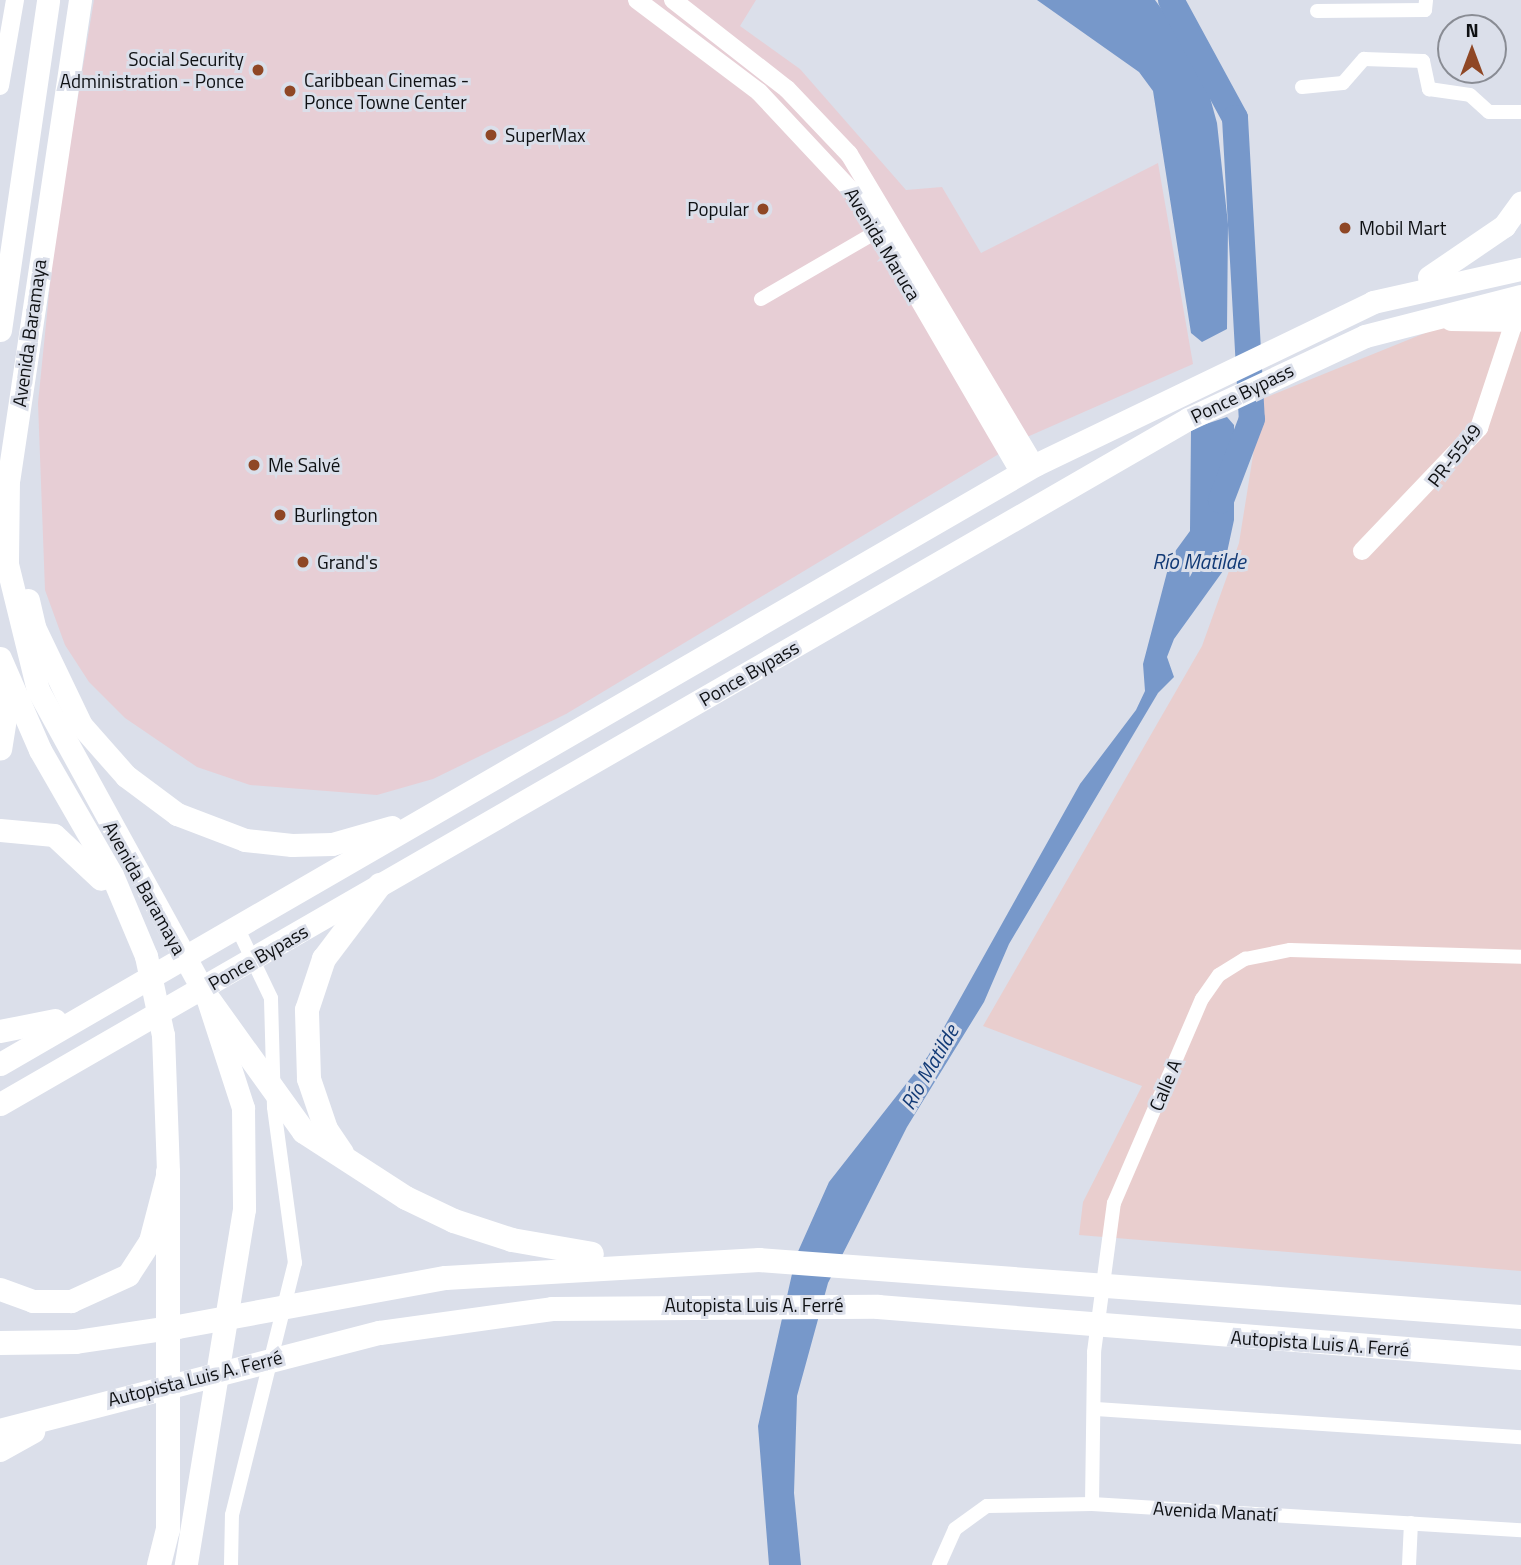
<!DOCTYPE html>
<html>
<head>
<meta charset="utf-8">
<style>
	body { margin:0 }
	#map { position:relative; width:1521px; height:1565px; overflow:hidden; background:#dbdfea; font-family:"Titillium Web",sans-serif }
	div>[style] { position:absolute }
	.commercial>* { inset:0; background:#e7ced5 }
	.industrial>* { inset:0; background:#e9cece }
	.water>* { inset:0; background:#7798ca }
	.river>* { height:26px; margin:-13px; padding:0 13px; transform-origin:13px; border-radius:13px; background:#7798ca }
	.minor>* { height:14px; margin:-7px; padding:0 7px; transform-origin:7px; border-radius:7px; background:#fff }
	.tertiary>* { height:18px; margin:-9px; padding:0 9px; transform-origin:9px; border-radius:9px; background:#fff }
	.trunk>* { height:23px; margin:-11.5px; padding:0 11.5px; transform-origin:11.5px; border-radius:11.5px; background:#fff }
	.motorway>* { height:24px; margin:-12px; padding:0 12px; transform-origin:12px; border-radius:12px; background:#fff }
	.dots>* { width:19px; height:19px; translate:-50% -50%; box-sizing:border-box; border:4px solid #dbdfea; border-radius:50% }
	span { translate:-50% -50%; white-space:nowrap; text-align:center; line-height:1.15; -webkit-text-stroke:6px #dbdfea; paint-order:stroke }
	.poi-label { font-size:19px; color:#0e1013 }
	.right { translate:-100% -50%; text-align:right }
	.left { translate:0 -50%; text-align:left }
	.street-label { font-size:19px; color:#0e1013 }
	.water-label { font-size:21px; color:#123a76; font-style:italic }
	.north { position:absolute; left:1437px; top:14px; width:70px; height:70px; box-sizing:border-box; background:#dbdfea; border:2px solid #898c94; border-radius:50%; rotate:0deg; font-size:19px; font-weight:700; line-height:28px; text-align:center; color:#0e1013 }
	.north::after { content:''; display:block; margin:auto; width:24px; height:32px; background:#8f4725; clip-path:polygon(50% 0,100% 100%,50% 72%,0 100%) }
</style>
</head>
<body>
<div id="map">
	<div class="commercial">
		<div style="clip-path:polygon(94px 0,756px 0,740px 26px,800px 69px,906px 190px,942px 187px,981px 253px,1158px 163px,1193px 364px,1027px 437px,566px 714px,433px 779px,377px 795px,250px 785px,197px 767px,125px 718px,89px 682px,65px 645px,45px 590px,38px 403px,55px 235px)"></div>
	</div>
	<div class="industrial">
		<div style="clip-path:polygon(1521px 311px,1521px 1271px,1079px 1235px,1083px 1202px,1142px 1086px,983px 1026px,1202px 646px,1239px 543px,1262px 399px,1435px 329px)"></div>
	</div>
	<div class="water">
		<div style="clip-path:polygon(1037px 0,1155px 0,1200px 61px,1217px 123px,1228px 224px,1227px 329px,1202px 342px,1191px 333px,1153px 91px,1139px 72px)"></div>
		<div style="clip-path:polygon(1227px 417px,1234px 425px,1234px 520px,1223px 571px,1174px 639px,1167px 657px,1174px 677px,1158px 693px,1009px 944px,984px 1002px,907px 1127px,828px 1283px,797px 1396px,794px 1493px,801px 1565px,769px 1565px,758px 1426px,796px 1256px,829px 1182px,928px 1056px,1080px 784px,1136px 710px,1145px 691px,1143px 664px,1171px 557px,1190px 531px,1191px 429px)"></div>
	</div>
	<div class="river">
		<div style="left:1171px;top:0;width:134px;rotate:61.5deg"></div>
		<div style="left:1235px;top:118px;width:301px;rotate:86.8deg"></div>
		<div style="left:1252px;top:419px;width:87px;rotate:110.9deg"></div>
	</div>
	<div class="minor">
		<div style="left:1317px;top:11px;width:108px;rotate:-0.5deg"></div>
		<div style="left:1425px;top:10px;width:10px;rotate:-84deg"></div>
		<div style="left:1302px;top:87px;width:41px;rotate:-5.6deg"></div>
		<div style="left:1343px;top:83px;width:32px;rotate:-49deg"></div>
		<div style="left:1364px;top:59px;width:59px;rotate:1.9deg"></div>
		<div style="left:1423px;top:61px;width:29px;rotate:78deg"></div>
		<div style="left:1429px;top:89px;width:41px;rotate:8.3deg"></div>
		<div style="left:1470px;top:95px;width:25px;rotate:42deg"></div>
		<div style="left:1489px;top:112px;width:32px"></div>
		<div style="left:761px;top:299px;width:135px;rotate:-30.2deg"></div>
		<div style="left:1096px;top:1409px;width:426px;rotate:3.8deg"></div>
		<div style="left:1092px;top:1504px;width:152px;rotate:-89.2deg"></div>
		<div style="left:1094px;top:1352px;width:150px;rotate:-82.4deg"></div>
		<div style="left:1114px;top:1203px;width:222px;rotate:-66.7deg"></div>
		<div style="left:1202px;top:999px;width:29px;rotate:-55deg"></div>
		<div style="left:1219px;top:975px;width:31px;rotate:-32deg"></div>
		<div style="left:1245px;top:959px;width:46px;rotate:-11.3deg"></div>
		<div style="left:1290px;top:950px;width:231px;rotate:1.7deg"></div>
		<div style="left:231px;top:1565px;width:50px;rotate:-88.9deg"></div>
		<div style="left:232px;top:1515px;width:260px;rotate:-76deg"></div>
		<div style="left:295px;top:1263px;width:157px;rotate:-97.7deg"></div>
		<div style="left:274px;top:1107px;width:109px;rotate:-91.6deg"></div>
		<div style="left:271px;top:998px;width:79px;rotate:-115.6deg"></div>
		<div style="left:939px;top:1565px;width:39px;rotate:-66deg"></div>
		<div style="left:955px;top:1529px;width:39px;rotate:-36deg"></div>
		<div style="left:987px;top:1506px;width:105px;rotate:-1.1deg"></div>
		<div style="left:1092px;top:1504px;width:430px;rotate:3.5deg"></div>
		<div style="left:1409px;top:1565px;width:42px;rotate:-87.3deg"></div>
	</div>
	<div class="tertiary">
		<div style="left:637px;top:0;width:153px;rotate:37deg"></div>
		<div style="left:759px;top:92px;width:151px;rotate:46.9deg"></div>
		<div style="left:862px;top:202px;width:314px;rotate:59.8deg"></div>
		<div style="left:673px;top:0;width:145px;rotate:38deg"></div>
		<div style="left:787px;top:89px;width:90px;rotate:46.4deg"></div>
		<div style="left:849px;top:154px;width:362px;rotate:59.1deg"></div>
		<div style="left:0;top:86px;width:87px;rotate:-80.1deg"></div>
		<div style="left:1362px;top:551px;width:170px;rotate:-46.4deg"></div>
		<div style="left:1479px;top:428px;width:124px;rotate:-71.7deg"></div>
	</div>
	<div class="trunk">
		<div style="left:80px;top:0;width:484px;rotate:98.5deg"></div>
		<div style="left:8px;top:479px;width:85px;rotate:90.7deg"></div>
		<div style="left:7px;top:564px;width:130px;rotate:76.2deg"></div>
		<div style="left:38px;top:690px;width:350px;rotate:61.2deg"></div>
		<div style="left:207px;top:997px;width:117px;rotate:72deg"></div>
		<div style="left:243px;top:1108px;width:101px;rotate:89.4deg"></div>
		<div style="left:244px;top:1209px;width:361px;rotate:99.3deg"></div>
		<div style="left:1429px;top:277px;width:91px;rotate:-34.2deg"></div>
		<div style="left:1504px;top:226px;width:29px;rotate:-54deg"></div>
		<div style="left:1451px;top:319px;width:65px;rotate:0.9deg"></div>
		<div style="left:0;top:330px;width:333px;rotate:-81.7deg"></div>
		<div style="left:28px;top:600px;width:28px;rotate:77deg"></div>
		<div style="left:34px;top:627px;width:109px;rotate:64.4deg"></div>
		<div style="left:81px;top:725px;width:68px;rotate:48.6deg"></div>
		<div style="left:126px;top:776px;width:64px;rotate:36.7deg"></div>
		<div style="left:177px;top:814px;width:73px;rotate:20.9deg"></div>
		<div style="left:245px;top:840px;width:47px;rotate:6.1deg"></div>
		<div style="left:292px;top:845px;width:40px;rotate:-1.4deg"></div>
		<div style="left:332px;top:844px;width:62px;rotate:-15.8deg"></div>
		<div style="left:0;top:658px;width:100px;rotate:66.5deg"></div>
		<div style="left:40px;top:750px;width:144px;rotate:60.1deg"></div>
		<div style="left:112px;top:875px;width:88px;rotate:67.2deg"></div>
		<div style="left:146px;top:956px;width:81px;rotate:77.9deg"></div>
		<div style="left:163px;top:1035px;width:137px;rotate:87.9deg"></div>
		<div style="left:168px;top:1172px;width:71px;rotate:104.6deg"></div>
		<div style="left:150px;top:1241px;width:40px;rotate:122.9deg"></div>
		<div style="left:128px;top:1275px;width:63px;rotate:155.5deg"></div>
		<div style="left:71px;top:1301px;width:38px;rotate:180deg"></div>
		<div style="left:33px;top:1301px;width:35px;rotate:-160deg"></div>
		<div style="left:0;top:688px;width:25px;rotate:76deg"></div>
		<div style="left:6px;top:712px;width:37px;rotate:99deg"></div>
		<div style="left:0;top:830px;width:54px;rotate:5.3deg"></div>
		<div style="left:54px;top:835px;width:64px;rotate:43.1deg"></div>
		<div style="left:0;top:1031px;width:56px;rotate:-11.3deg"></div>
		<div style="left:0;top:1064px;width:1196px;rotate:-30.06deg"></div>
		<div style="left:1035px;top:465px;width:375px;rotate:-25.7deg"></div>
		<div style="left:1373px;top:302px;width:152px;rotate:-12.6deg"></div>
		<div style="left:0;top:1104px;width:1371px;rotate:-29.97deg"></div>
		<div style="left:1188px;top:419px;width:195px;rotate:-25.1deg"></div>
		<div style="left:1365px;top:336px;width:161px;rotate:-14.4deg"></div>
	</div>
	<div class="motorway">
		<div style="left:207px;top:997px;width:166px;rotate:54.3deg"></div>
		<div style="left:304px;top:1132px;width:121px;rotate:32.9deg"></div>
		<div style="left:406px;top:1198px;width:53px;rotate:25.6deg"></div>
		<div style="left:454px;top:1221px;width:61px;rotate:18.1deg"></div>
		<div style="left:512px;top:1240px;width:81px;rotate:9.9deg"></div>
		<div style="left:342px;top:1153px;width:29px;rotate:-124deg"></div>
		<div style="left:326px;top:1129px;width:53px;rotate:-108.8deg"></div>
		<div style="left:309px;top:1079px;width:69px;rotate:-91.7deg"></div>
		<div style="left:307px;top:1010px;width:54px;rotate:-71.6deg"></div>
		<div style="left:324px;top:959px;width:93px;rotate:-52.9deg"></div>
		<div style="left:0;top:1343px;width:76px;rotate:-0.8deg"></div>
		<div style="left:76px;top:1342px;width:103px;rotate:-8.4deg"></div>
		<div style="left:178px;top:1327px;width:272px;rotate:-10.4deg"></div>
		<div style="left:446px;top:1278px;width:314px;rotate:-3.3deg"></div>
		<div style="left:759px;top:1260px;width:764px;rotate:4.28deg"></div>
		<div style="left:0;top:1431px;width:392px;rotate:-14.5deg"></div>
		<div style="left:380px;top:1333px;width:174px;rotate:-7.9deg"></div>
		<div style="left:552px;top:1309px;width:326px;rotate:-0.4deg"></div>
		<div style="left:878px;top:1307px;width:645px;rotate:4.53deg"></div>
		<div style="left:0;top:1450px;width:38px;rotate:-29deg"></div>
		<div style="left:159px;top:1565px;width:36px;rotate:-76deg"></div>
		<div style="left:168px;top:1530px;width:358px;rotate:-90deg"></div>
	</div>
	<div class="dots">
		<div style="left:258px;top:70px;background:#8f4725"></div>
		<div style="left:290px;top:91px;background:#8f4725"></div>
		<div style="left:491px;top:135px;background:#8f4725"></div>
		<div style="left:763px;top:209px;background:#8f4725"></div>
		<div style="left:1345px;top:228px;background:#8f4725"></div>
		<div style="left:254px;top:465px;background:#8f4725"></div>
		<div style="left:280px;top:515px;background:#8f4725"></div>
		<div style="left:303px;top:562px;background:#8f4725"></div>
	</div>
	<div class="poi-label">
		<span class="right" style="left:244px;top:70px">Social Security<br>Administration - Ponce</span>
		<span class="left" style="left:304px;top:91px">Caribbean Cinemas -<br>Ponce Towne Center</span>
		<span class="left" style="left:505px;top:135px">SuperMax</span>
		<span class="right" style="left:749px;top:209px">Popular</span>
		<span class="left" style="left:1359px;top:228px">Mobil Mart</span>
		<span class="left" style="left:268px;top:465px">Me Salvé</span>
		<span class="left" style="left:294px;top:515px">Burlington</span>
		<span class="left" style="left:317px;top:562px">Grand's</span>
	</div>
	<div class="street-label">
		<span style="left:883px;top:244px;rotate:59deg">Avenida Maruca</span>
		<span style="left:29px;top:333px;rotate:-82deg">Avenida Baramaya</span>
		<span style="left:1242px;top:393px;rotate:-26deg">Ponce Bypass</span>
		<span style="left:1454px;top:455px;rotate:-52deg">PR-5549</span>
		<span style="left:749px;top:673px;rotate:-30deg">Ponce Bypass</span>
		<span style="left:145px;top:888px;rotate:61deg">Avenida Baramaya</span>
		<span style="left:258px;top:957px;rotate:-30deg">Ponce Bypass</span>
		<span style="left:1165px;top:1085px;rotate:-67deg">Calle A</span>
		<span style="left:754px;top:1305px">Autopista Luis A. Ferré</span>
		<span style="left:1320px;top:1343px;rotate:4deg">Autopista Luis A. Ferré</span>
		<span style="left:195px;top:1378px;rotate:-14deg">Autopista Luis A. Ferré</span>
		<span style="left:1215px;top:1511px;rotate:3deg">Avenida Manatí</span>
	</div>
	<div class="water-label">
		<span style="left:1199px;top:561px">Río Matilde</span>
		<span style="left:929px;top:1067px;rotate:-60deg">Río Matilde</span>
	</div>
	<div class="north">N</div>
</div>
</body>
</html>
